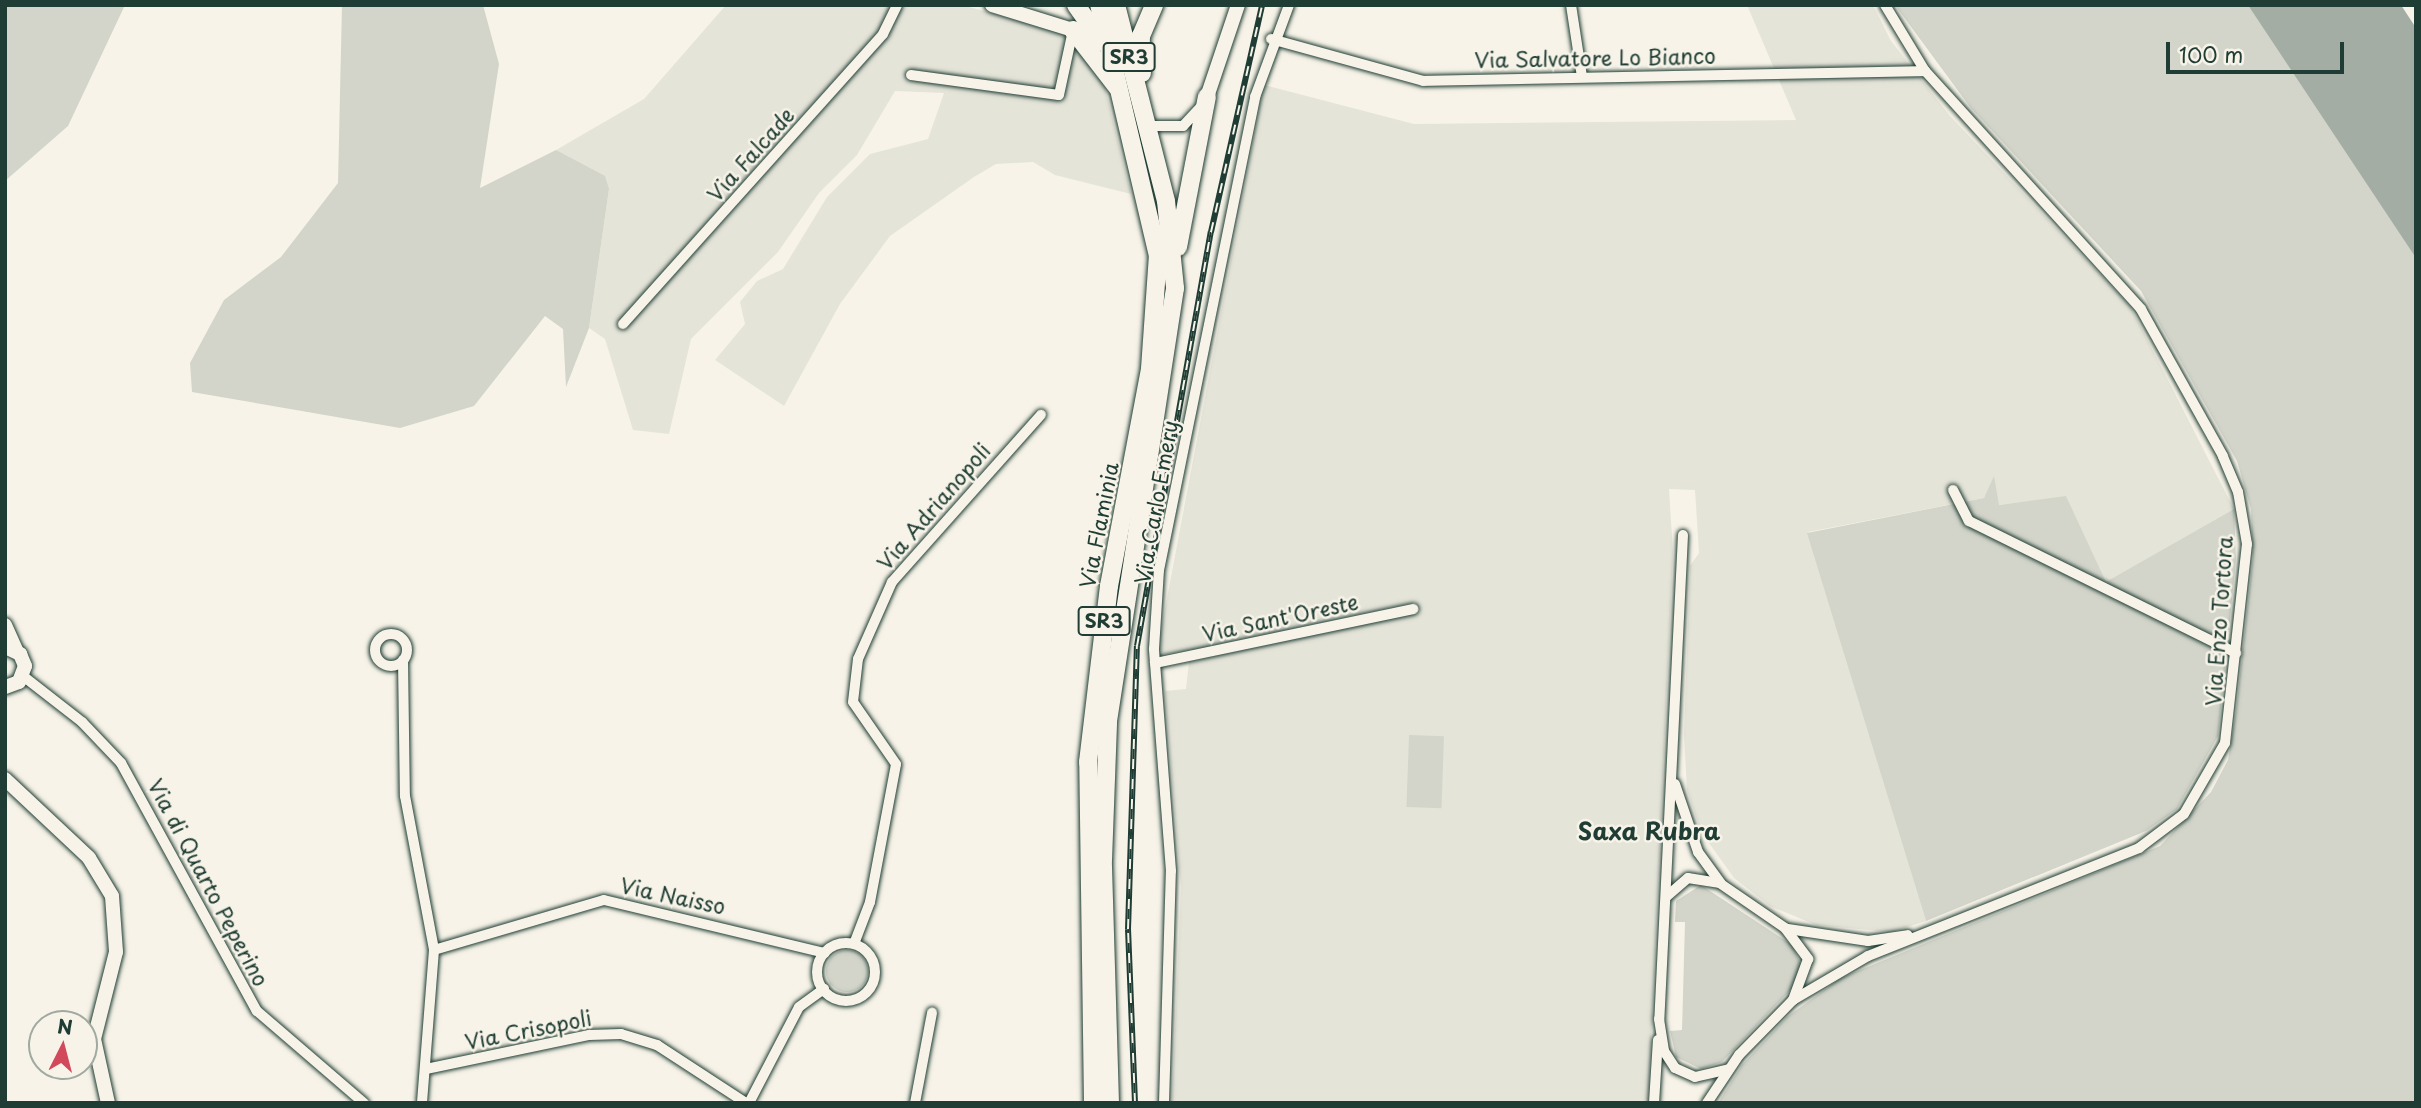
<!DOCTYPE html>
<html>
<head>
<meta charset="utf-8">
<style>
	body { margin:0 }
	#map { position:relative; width:2421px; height:1108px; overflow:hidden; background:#f7f3e8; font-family:"Playpen Sans",sans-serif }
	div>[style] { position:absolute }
	.built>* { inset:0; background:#e5e4d9 }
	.green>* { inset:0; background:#d3d5ca; transform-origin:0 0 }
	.round { border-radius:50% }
	.water>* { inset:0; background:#a4ada3 }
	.roads { filter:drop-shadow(0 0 2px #1f3d34) drop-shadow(0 0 2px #1f3d34) }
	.street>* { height:10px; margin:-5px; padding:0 5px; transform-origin:5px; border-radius:5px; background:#f7f3e8 }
	.street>.ring { margin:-5px; padding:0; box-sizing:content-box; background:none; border:10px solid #f7f3e8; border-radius:50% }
	.secondary>* { height:14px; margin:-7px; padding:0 7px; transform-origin:7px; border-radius:7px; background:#f7f3e8 }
	.highway>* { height:18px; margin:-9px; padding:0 9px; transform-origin:9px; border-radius:9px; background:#f7f3e8 }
	.rail>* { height:6px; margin-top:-3px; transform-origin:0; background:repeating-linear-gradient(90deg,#f7f3e8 0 10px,#1f3d34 0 20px); box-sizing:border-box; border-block:2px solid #1f3d34 }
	span { translate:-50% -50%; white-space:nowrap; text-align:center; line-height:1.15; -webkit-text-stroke:5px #f7f3e8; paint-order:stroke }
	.shield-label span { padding:2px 5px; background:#f7f3e8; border:2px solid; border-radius:5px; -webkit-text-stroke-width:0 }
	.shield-label { font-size:19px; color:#1f3d34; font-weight:700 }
	.street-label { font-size:21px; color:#1f3d34 }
	.quarter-label { font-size:24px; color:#1f3d34; font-weight:700 }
	.frame { position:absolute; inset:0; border:7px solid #1f3d34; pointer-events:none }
	.north { position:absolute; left:28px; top:1010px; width:70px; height:70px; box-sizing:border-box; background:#f7f3e8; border:2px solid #a1aaa0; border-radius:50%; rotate:6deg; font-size:19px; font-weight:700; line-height:28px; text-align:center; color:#1f3d34 }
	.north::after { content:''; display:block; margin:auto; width:24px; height:32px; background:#d1495b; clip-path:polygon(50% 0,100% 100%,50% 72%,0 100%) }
	.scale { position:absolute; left:2166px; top:42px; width:178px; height:32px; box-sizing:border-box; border:4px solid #1f3d34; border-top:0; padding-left:9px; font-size:21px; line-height:24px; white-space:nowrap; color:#1f3d34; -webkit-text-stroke:5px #f7f3e8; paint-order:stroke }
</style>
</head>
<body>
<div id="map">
	<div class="built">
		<div style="clip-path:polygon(726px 5px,962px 5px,1066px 34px,1103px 80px,1131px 194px,1055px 175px,1033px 162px,996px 164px,974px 177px,890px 236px,840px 304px,784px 406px,715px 360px,745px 324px,740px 302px,757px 281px,783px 269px,827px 197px,870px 154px,928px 139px,944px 93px,895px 91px,857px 155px,819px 193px,778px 252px,691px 339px,669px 434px,633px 430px,605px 339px,589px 328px,609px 189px,556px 150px,644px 99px)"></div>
		<div style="clip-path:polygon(1747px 5px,1873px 5px,1891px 41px,1950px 116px,2130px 306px,2234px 509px,2106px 583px,2066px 497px,1998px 505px,1994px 481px,1984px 498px,1808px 532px,1926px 921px,1891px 932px,1816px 925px,1770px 906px,1734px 878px,1701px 832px,1687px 790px,1684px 735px,1690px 566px,1699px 553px,1695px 490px,1669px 489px,1673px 553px,1648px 1103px,1172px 1103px,1181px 887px,1165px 691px,1186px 689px,1189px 662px,1420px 612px,1415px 602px,1215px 646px,1164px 654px,1158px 646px,1264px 85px,1414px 124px,1796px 120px)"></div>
	</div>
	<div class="green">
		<div style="clip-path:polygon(7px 5px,125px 5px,68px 126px,5px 181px)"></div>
		<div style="clip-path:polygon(342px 5px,483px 5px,499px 64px,480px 188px,556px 150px,605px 176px,609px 189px,589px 328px,566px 387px,563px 329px,545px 316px,474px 406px,400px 428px,192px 392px,190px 363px,224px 300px,281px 257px,338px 183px)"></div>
		<div style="clip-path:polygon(1895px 5px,2250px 5px,2416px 257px,2416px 1103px,1718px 1103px,1742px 1065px,1787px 1017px,1841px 978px,2160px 846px,2211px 792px,2228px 760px,2236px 712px,2253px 557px,2251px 509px,2237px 461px,2141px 291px,1970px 107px)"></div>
		<div style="clip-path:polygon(1994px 476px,1999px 505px,2066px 496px,2106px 582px,2234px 509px,2236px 560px,2218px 736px,2177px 809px,2146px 831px,1926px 921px,1807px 533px,1984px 498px)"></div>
		<div style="left:1409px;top:735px;width:35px;height:72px;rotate:2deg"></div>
		<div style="clip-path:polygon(1701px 885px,1792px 945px,1801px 965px,1794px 986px,1722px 1062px,1701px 1069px,1676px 1057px,1670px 1031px,1682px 1030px,1685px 922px,1675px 922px,1676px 901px)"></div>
		<div class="round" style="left:826px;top:950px;width:42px;height:42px"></div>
	</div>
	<div class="water">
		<div style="clip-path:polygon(2248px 5px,2401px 5px,2416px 28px,2416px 258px)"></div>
	</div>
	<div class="roads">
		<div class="street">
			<div style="left:1571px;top:5px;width:73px;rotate:81.3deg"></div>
			<div style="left:1271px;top:39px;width:158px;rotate:15.4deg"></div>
			<div style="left:1423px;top:81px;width:502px;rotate:-1.14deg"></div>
			<div style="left:911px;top:75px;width:149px;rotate:7.7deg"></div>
			<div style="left:1059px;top:95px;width:66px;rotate:-77.8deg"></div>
			<div style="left:1147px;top:126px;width:36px"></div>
			<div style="left:1183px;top:126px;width:26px;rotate:-47deg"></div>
			<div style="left:623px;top:324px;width:389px;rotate:-48.1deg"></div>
			<div style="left:883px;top:34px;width:32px;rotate:-64deg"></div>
			<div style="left:1953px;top:490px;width:35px;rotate:63deg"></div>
			<div style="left:1969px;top:521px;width:298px;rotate:26.3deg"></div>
			<div style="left:1683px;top:535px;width:485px;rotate:92.8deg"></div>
			<div style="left:1659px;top:1019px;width:32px;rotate:81deg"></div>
			<div style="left:1664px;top:1051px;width:20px;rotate:57deg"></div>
			<div style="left:1675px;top:1068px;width:22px;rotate:24deg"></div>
			<div style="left:1695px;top:1077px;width:35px;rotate:-13deg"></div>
			<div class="ring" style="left:375px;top:634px;width:22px;height:22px"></div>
			<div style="left:403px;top:660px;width:136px;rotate:89.2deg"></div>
			<div style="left:405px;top:796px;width:157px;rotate:79.3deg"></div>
			<div style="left:434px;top:950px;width:153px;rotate:94.5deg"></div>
			<div style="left:1155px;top:663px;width:264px;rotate:-11.8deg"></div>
			<div style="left:23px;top:676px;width:75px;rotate:37.9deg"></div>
			<div style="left:82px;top:722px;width:57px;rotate:46.4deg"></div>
			<div style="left:121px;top:763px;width:283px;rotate:61.3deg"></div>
			<div style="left:257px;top:1011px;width:141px;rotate:40.7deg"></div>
			<div style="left:1675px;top:784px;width:72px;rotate:71.3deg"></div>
			<div style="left:1698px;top:852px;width:39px;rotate:54deg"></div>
			<div style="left:1721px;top:884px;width:78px;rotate:34.5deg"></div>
			<div style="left:1785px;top:928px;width:39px;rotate:53deg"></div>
			<div style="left:1808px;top:959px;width:44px;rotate:110.1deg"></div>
			<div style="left:1793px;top:1000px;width:77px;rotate:134.5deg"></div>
			<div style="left:1739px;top:1055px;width:58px;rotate:123.7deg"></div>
			<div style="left:1666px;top:897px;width:29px;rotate:-41deg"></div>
			<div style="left:1688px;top:878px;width:31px;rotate:9deg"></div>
			<div style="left:1788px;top:929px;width:81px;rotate:8.5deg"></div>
			<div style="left:1868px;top:941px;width:40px;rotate:-8.5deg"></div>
			<div class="ring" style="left:817px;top:943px;width:48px;height:48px"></div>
			<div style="left:854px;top:944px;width:45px;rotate:-69.1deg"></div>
			<div style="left:870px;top:902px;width:140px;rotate:-79.3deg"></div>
			<div style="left:896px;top:764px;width:75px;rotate:-124.7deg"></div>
			<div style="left:853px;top:702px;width:43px;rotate:-83.4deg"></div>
			<div style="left:858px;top:659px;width:84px;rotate:-66.2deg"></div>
			<div style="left:892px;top:582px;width:224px;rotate:-48.3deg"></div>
			<div style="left:434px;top:950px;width:177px;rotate:-16.4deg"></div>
			<div style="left:604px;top:900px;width:227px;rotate:13.5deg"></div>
			<div style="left:1793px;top:1000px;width:87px;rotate:-30.4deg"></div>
			<div style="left:1868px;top:956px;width:292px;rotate:-21.7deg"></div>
			<div style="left:2139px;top:848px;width:56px;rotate:-37.1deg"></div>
			<div style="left:2184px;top:814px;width:82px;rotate:-60deg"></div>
			<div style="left:2225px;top:743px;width:200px;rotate:-83.7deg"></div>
			<div style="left:2247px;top:544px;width:53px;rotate:-99.8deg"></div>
			<div style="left:2238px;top:492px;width:39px;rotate:-113deg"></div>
			<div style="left:2223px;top:456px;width:168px;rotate:-119.2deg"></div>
			<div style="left:2141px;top:309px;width:321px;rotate:-132.2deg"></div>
			<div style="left:1925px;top:71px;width:77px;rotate:-121.2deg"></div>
			<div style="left:426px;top:1069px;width:167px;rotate:-11.8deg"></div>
			<div style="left:589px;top:1035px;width:32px;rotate:-2deg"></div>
			<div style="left:621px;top:1034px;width:38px;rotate:17deg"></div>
			<div style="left:657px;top:1045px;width:106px;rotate:33.1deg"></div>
			<div style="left:749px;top:1103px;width:108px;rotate:-62.5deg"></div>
			<div style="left:799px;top:1007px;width:31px;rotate:-36deg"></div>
			<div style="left:915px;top:1103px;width:92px;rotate:-79.3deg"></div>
			<div style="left:1164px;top:1103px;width:232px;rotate:-88.3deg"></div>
			<div style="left:1171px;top:871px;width:223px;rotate:-94.4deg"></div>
			<div style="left:1154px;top:649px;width:79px;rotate:-86.4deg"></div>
			<div style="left:1159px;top:570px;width:483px;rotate:-78.5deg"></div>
			<div style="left:1255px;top:97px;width:98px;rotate:-69.7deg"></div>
			<div style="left:1654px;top:1103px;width:63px;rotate:-86.4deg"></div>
		</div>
		<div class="secondary">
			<div style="left:992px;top:5px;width:85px;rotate:17.2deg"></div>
			<div style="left:1207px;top:97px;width:97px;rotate:-71.4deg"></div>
			<div style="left:5px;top:625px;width:30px;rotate:66deg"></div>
			<div style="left:5px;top:647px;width:17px;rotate:25deg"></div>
			<div style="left:20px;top:654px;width:13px;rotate:67deg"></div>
			<div style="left:25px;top:666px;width:17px;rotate:111deg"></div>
			<div style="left:19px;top:682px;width:15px;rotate:160deg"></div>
			<div style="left:5px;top:779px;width:115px;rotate:43.2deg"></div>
			<div style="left:89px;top:858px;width:44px;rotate:58.8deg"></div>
			<div style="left:112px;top:896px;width:56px;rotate:85.9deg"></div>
			<div style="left:116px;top:952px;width:90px;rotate:104.2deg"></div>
			<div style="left:94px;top:1039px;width:66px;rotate:77.7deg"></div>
		</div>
		<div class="highway">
			<div style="left:1076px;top:5px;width:45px;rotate:54.9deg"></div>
			<div style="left:1073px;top:30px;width:72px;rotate:52.3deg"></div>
			<div style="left:1142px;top:73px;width:37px;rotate:-92deg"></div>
			<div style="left:1141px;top:36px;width:34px;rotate:-67deg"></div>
			<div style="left:1178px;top:247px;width:153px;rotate:-79.1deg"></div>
			<div style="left:1093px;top:1103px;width:341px;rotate:-90.8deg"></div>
			<div style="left:1088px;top:762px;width:177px;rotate:-83.2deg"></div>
			<div style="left:1109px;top:586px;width:221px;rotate:-79.3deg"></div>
			<div style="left:1150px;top:369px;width:113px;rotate:-86deg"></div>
			<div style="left:1158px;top:256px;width:258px;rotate:-103.2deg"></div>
			<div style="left:1110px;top:1103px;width:243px;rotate:-91.7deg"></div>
			<div style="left:1103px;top:860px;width:139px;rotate:-87.9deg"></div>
			<div style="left:1108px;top:721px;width:438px;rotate:-81.2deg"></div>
			<div style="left:1175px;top:288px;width:87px;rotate:-95.9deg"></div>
			<div style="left:1166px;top:201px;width:202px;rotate:-104.3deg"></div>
		</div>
	</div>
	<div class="rail">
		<div style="left:1135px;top:1103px;width:174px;rotate:-92.3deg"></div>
		<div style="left:1128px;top:929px;width:283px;rotate:-88.2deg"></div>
		<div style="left:1137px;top:646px;width:421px;rotate:-79.9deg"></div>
		<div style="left:1211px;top:232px;width:233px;rotate:-77.3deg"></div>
	</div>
	<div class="shield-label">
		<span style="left:1129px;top:57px">SR3</span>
		<span style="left:1104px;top:621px">SR3</span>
	</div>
	<div class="street-label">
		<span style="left:1595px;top:57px;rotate:-1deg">Via Salvatore Lo Bianco</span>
		<span style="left:750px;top:154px;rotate:-48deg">Via Falcade</span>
		<span style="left:1155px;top:502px;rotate:-80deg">Via Carlo Emery</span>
		<span style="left:933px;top:506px;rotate:-49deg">Via Adrianopoli</span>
		<span style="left:1098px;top:525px;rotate:-79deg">Via Flaminia</span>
		<span style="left:1280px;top:617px;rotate:-12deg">Via Sant'Oreste</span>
		<span style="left:2218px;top:621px;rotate:-86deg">Via Enzo Tortora</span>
		<span style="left:209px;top:882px;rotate:62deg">Via di Quarto Peperino</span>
		<span style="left:673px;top:895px;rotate:12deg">Via Naisso</span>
		<span style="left:528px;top:1029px;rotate:-11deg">Via Crisopoli</span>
	</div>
	<div class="quarter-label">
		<span style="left:1649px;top:831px">Saxa Rubra</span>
	</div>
	<div class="frame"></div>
	<div class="north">N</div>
	<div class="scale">100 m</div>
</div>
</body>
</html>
